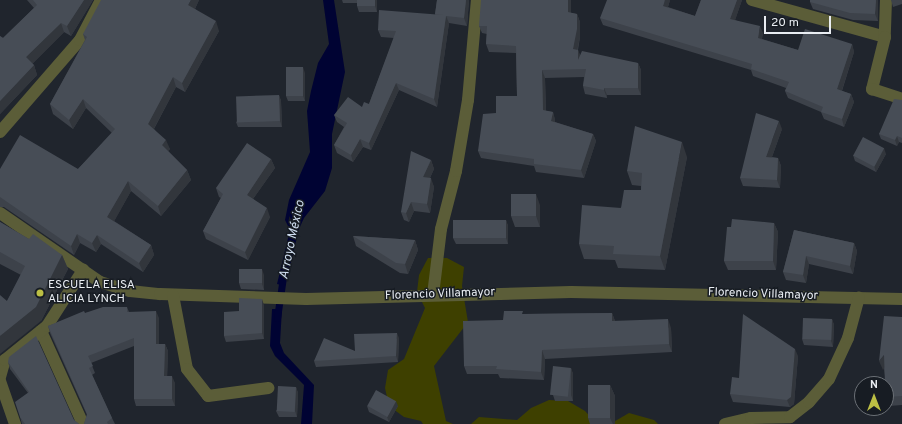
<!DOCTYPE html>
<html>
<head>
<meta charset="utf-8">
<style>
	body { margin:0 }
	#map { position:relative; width:902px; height:424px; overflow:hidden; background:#20252d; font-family:Overpass,sans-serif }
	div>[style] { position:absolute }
	.green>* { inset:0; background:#3e4000 }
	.water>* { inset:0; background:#000333 }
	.stream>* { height:7px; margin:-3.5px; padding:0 3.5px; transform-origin:3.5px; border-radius:3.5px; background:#000333 }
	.minor>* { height:12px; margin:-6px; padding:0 6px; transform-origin:6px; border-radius:6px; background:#5b5d38 }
	.wall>* { inset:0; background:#3d424a }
	.shaded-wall>* { inset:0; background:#32363c }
	.building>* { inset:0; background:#474d56; transform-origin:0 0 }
	.dots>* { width:11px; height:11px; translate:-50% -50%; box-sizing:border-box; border:2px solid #171c23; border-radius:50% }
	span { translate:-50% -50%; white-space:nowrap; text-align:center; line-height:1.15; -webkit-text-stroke:3px #171c23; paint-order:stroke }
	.poi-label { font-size:12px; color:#e9edf2 }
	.left { translate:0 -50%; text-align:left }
	.street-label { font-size:12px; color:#e9edf2 }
	.water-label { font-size:13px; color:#cedcef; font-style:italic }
	.north { position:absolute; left:854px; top:376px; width:40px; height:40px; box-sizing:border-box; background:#171c23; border:1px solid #6b7076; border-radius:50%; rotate:0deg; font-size:11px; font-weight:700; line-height:16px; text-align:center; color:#e9edf2 }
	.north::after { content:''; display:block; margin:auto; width:14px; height:18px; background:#bcbf44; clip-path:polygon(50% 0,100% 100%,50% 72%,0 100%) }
	.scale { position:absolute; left:764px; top:16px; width:67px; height:18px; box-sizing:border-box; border:2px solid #e9edf2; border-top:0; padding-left:5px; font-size:12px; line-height:14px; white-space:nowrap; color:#e9edf2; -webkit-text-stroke:3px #171c23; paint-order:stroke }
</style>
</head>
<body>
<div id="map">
	<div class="green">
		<div style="clip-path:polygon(428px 258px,447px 258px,464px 267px,462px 286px,468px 322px,434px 366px,446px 421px,453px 424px,423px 424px,421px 421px,404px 417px,389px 406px,385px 388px,388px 370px,404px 359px,425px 308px,417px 292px,419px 275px)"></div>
		<div style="clip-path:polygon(549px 400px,568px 401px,585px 411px,597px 424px,471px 424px,479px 417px,517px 420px,531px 408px)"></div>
		<div style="clip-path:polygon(629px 413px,654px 420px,658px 424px,610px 424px)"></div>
	</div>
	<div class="water">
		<div style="clip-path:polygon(323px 0,334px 0,345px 72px,332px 134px,332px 168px,325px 191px,304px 218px,299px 229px,285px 286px,277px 284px,290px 230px,285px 220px,289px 200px,310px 152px,307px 111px,311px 91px,318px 63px,329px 44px)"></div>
		<div style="clip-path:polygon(272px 309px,282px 309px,280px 343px,284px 353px,314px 385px,312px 424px,301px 424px,304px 385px,275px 356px,270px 346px)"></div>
	</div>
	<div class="stream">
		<div style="left:277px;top:318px;width:41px;rotate:-81.7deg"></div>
	</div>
	<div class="minor">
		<div style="left:752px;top:0;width:138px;rotate:15.5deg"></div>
		<div style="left:886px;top:0;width:37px;rotate:92deg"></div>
		<div style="left:885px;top:37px;width:54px;rotate:104deg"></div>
		<div style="left:872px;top:89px;width:32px;rotate:18deg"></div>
		<div style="left:0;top:132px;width:122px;rotate:-49deg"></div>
		<div style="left:80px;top:40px;width:45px;rotate:-62.3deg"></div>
		<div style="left:0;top:213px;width:121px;rotate:34.6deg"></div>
		<div style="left:100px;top:282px;width:31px;rotate:17deg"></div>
		<div style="left:130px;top:291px;width:30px;rotate:6deg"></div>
		<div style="left:160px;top:294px;width:146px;rotate:2deg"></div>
		<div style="left:306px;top:299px;width:265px;rotate:-1.5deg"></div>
		<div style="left:571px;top:292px;width:331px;rotate:1.2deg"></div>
		<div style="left:173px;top:295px;width:75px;rotate:79.3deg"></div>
		<div style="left:187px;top:369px;width:34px;rotate:52deg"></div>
		<div style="left:208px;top:396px;width:61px;rotate:-7.6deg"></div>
		<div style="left:433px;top:295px;width:66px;rotate:-83.1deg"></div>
		<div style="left:441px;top:229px;width:60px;rotate:-75.5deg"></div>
		<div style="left:456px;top:171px;width:72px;rotate:-80.4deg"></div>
		<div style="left:468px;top:100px;width:100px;rotate:-84.9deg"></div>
		<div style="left:41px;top:331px;width:102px;rotate:65.7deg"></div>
		<div style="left:0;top:377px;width:18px;rotate:-74deg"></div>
		<div style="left:5px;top:360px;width:54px;rotate:-39deg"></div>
		<div style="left:47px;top:326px;width:67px;rotate:-57.3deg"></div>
		<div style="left:0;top:381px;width:46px;rotate:70.8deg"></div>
		<div style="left:725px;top:424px;width:27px;rotate:-13deg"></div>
		<div style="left:751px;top:418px;width:39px;rotate:-1deg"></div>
		<div style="left:790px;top:417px;width:24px;rotate:-38deg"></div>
		<div style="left:809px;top:402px;width:30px;rotate:-49deg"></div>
		<div style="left:829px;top:379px;width:45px;rotate:-65.1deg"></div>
		<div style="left:848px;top:338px;width:42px;rotate:-75deg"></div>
	</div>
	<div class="wall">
		<div style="clip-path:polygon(27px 0,93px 0,71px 36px,64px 32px,32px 64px,34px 65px,37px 75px,0 114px,0 36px,3px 38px,34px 8px)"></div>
		<div style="clip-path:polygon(199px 0,195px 9px,219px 31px,185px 92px,176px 87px,154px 129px,170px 149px,168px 151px,187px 170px,191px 180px,161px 216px,131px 191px,114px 221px,151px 245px,154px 255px,143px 272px,101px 244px,96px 252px,80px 243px,74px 255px,4px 207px,0 207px,0 169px,78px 169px,112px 133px,86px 108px,73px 129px,53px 114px,50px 104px,85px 40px,83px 34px)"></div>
		<div style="clip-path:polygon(342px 0,377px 0,377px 12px,359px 12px,357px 6px,357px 3px,343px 3px)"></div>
		<div style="clip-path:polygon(437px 0,469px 0,467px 26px,449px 23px,437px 107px,399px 90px,371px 150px,363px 147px,353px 162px,337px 153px,334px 145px,344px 127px,337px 122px,334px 115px,362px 107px,369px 104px,394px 38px,381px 37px,378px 30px,435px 15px)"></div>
		<div style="clip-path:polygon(571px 0,571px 13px,577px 14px,580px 22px,580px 37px,578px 50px,580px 56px,638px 63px,641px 70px,641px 95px,607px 95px,607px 98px,585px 94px,583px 86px,584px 77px,545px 78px,546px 111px,553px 112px,555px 120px,555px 122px,593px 134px,596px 141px,584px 178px,536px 172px,534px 166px,481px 158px,478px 151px,496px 113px,517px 96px,516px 53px,489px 52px,486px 44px,487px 34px,482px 33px,479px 26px)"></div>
		<div style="clip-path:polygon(670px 0,668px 7px,695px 16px,701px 0,742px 0,735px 20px,763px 33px,762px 39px,798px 50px,852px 44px,854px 52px,842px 91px,851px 94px,854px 102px,844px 127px,824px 119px,821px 112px,788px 98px,785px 91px,786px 88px,753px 76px,751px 70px,603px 25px,600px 18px)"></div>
		<div style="clip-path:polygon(878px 0,878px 21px,853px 20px,813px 9px,810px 2px)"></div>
		<div style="clip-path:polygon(891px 0,902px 0,902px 4px,893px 7px)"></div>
		<div style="clip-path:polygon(305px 73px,305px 101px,288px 101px,286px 96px)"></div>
		<div style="clip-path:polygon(279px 95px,281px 101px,282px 127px,238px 127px,236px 122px)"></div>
		<div style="clip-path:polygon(902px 100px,902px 143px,899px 142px,897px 146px,881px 139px,879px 134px)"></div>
		<div style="clip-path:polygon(782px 129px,772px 157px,778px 158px,781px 166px,780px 188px,743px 186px,740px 178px)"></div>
		<div style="clip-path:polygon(886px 154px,876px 172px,855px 161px,853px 155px)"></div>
		<div style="clip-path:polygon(687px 157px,665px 270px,618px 268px,615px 260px,584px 259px,579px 244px,641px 190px,641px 186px,632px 185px,627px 171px)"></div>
		<div style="clip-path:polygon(271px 159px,275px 168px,253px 199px,270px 217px,248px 260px,206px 239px,203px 231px,221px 198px,219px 197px,216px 188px)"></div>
		<div style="clip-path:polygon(431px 160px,434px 169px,430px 178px,434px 187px,430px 213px,414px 211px,409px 222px,404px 220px,401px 212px)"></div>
		<div style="clip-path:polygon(540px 205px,540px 227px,515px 227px,511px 216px)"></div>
		<div style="clip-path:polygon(506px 220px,508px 226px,508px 244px,456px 244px,453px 238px)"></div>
		<div style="clip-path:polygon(0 222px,29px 239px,62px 255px,68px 269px,41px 321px,7px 301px,21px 275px,0 264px)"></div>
		<div style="clip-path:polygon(774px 223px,778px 232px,776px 270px,728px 270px,724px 261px,731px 227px)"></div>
		<div style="clip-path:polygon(794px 230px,854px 243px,857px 251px,853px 274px,809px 264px,806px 283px,786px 280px,783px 272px)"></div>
		<div style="clip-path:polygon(353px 236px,415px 240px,418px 250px,408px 274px,400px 273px,356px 246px)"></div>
		<div style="clip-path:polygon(264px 275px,264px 290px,241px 289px,239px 283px)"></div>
		<div style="clip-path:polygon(264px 305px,264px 339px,226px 342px,224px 336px,239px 311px)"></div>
		<div style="clip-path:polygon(127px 307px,129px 312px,159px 318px,159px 344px,165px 344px,168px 351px,167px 376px,175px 383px,175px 406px,136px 406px,134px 399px,134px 346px,91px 363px,95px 373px,92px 375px,112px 418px,115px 424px,82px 424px,84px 424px,87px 415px,50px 333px,48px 326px,85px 313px)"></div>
		<div style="clip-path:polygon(612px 313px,615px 321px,671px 328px,672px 352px,545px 359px,544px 380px,500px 378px,498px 374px,467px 374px,464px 366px,503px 320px,524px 314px)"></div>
		<div style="clip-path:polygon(902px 317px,902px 405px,889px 406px,886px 398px,886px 384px,884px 368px,883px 370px)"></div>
		<div style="clip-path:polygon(832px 319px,834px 325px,833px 347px,804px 345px,802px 339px)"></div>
		<div style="clip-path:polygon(399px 338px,398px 362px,316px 367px,314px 361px,355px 351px)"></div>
		<div style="clip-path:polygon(798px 356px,794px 404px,790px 407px,733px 402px,730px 394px,739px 378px)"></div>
		<div style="clip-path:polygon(8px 362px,74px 420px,79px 424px,22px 424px,20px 417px,28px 393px,10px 369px)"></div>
		<div style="clip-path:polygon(571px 368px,573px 374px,573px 401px,555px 401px,553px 395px)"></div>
		<div style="clip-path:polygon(610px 385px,615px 396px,615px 424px,590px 424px,588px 418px)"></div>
		<div style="clip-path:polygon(296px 387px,298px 393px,297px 417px,279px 417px,276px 411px)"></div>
		<div style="clip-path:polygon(367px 406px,398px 406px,389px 422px,369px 412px)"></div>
	</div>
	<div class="shaded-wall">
		<div style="clip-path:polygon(84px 0,93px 0,71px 36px,67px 26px)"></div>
		<div style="clip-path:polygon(191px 0,199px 0,192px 15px,188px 5px)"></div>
		<div style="clip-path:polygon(375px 0,377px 0,377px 12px,375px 6px)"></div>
		<div style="clip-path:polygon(466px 0,469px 0,467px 26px,464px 18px)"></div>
		<div style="clip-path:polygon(568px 0,571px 0,571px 20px,568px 12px)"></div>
		<div style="clip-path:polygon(665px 0,670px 0,666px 13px,663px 6px)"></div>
		<div style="clip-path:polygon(737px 0,742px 0,733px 26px,730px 19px)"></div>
		<div style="clip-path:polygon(876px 0,878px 0,878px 21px,875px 14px)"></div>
		<div style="clip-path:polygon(577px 14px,580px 22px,580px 37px,576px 56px,573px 49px)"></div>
		<div style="clip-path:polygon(446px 16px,449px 23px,437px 107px,434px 99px)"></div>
		<div style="clip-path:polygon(216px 21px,219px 31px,185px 92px,182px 83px)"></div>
		<div style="clip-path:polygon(61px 23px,64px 32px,29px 67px,26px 57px)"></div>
		<div style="clip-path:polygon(760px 26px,763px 33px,760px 45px,758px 38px)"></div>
		<div style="clip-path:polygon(852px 44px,854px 52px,840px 96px,837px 89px)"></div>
		<div style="clip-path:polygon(578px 50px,581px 57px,578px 60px)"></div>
		<div style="clip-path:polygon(638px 63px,641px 70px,641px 95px,638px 88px)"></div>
		<div style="clip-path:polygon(34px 65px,37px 75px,0 114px,0 101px)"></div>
		<div style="clip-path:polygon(303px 67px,305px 73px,305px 101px,303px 96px)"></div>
		<div style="clip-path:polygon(542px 70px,545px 78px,546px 118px,543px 110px)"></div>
		<div style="clip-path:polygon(173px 77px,176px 87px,151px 134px,148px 124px)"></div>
		<div style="clip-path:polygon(396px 83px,399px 90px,371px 150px,369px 143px)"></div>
		<div style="clip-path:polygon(604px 88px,607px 95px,607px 98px,604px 90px)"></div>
		<div style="clip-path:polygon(851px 94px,854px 102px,844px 127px,842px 119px)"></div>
		<div style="clip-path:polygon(279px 95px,281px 101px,282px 127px,280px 121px)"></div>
		<div style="clip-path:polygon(83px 99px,86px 108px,73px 129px,69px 120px)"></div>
		<div style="clip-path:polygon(553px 112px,555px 120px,554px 129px,551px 121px)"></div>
		<div style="clip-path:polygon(779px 121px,782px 129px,769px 165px,766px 157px)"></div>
		<div style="clip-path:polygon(593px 134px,596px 141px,584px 178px,581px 170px)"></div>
		<div style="clip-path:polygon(897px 136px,899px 142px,897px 146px,895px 140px)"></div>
		<div style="clip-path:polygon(360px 139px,363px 147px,353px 162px,351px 155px)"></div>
		<div style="clip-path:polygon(166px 140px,170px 149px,165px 154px,162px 145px)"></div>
		<div style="clip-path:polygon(682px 142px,687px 157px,665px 270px,660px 256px)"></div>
		<div style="clip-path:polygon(884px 148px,886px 154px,876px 172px,874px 166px)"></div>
		<div style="clip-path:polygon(778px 158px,781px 166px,780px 188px,777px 180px)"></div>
		<div style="clip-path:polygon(271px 159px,275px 168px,250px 203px,247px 195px)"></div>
		<div style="clip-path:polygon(431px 160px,434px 169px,426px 186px,423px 177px)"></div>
		<div style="clip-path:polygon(187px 170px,191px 180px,161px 216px,158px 206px)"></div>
		<div style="clip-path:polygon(431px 178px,434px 187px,430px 213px,427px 204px)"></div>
		<div style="clip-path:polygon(128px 181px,131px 191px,111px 227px,107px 217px)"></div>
		<div style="clip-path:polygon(536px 194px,540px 205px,540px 227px,536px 216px)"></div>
		<div style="clip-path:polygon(411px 202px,414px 211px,409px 222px,406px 213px)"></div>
		<div style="clip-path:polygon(267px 208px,270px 217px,248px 260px,245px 252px)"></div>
		<div style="clip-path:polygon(506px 220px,508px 226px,508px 244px,506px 238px)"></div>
		<div style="clip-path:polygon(774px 223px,778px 232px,776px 270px,773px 261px)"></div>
		<div style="clip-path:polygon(77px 234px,80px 243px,74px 255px,71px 246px)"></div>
		<div style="clip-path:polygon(97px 235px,101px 244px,96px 252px,92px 243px)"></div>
		<div style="clip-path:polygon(415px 240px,418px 250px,408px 274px,405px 264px)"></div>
		<div style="clip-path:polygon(854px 243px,857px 251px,853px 274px,850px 266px)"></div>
		<div style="clip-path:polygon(151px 245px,154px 255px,143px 272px,139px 263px)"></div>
		<div style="clip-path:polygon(62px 255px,68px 269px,41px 321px,0 354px,0 336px)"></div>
		<div style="clip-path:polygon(806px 256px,809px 264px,806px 283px,803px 275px)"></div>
		<div style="clip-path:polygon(262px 269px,264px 275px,264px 290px,262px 284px)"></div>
		<div style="clip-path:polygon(262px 299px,264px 305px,264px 339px,262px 333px)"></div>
		<div style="clip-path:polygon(156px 311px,159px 318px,159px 351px,156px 344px)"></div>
		<div style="clip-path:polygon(612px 313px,615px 321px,612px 321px)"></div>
		<div style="clip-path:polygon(668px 319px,671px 328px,672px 352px,669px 344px)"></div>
		<div style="clip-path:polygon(832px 319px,834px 325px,833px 347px,831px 341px)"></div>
		<div style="clip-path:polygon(397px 333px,399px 338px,398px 362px,396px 356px)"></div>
		<div style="clip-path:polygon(165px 344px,168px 351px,167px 383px,164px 376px)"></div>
		<div style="clip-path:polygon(795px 349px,798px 356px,794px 404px,790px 407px,787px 400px)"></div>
		<div style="clip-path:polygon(542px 350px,545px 359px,544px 380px,541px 372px)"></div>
		<div style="clip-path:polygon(884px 355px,887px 364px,883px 370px,879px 361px)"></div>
		<div style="clip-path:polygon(571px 368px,573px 374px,573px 401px,571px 395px)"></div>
		<div style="clip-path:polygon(172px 376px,175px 383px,175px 406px,172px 399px)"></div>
		<div style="clip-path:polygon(610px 385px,615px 396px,615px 424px,613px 424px,610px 418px)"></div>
		<div style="clip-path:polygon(296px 387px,298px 393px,297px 417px,295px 411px)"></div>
		<div style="clip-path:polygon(396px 401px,398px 406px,389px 422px,387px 417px)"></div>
	</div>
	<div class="building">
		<div style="clip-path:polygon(33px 0,84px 0,67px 26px,61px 23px,26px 57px,34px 65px,0 101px,0 36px,3px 38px,37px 5px)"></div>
		<div style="clip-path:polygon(101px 0,191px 0,188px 5px,216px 21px,182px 83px,173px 77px,148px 124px,166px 140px,162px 145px,187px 170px,158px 206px,128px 181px,107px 217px,151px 245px,139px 263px,97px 235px,92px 243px,77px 234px,71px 246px,0 197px,0 169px,20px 135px,78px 169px,115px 129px,83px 99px,69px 120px,50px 104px,87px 37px,83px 34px)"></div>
		<div style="left:357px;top:0;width:18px;height:6px"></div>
		<div style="clip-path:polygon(437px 0,466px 0,464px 18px,446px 16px,434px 99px,396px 83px,369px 143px,360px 139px,351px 155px,334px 145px,347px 123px,334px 115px,348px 97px,362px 107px,364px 102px,369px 104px,396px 31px,378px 30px,379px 10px,443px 15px,435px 14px)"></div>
		<div style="clip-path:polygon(481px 0,568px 0,568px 12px,577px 14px,577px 29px,573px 49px,578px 50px,578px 60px,582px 51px,638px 63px,638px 88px,604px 88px,604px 90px,583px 86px,586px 69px,542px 70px,543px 110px,553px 112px,551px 121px,593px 134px,581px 170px,534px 164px,534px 159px,478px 151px,483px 114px,496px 113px,496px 96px,517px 96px,516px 46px,486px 44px,487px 26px,479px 26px)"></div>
		<div style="clip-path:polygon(607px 0,665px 0,663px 6px,695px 16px,701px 0,737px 0,730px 19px,760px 26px,758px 38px,798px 50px,805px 29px,852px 44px,837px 89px,851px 94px,842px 119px,821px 112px,823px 107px,785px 91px,789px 82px,751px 69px,752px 64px,600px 18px)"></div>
		<div style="clip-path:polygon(810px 0,876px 0,875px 14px,850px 13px,810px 2px)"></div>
		<div style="left:286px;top:67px;width:17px;height:29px"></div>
		<div style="left:279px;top:95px;width:26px;height:43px;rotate:88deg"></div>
		<div style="clip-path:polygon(894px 99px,902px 100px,902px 138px,897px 136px,895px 140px,879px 134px)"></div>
		<div style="clip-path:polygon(756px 113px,779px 121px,766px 157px,778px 158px,777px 180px,740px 178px)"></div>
		<div style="clip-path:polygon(635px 126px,682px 142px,660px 256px,613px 254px,614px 246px,579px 244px,582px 205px,621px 208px,624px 190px,641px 190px,642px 173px,627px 171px)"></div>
		<div style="left:863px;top:137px;width:24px;height:21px;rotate:28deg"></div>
		<div style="clip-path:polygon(247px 143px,271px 159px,247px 195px,267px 208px,245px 252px,203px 231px,223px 194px,216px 188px)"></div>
		<div style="clip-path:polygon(411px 151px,431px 160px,423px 177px,431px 178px,427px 204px,411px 202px,406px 213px,401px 212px)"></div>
		<div style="left:511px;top:194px;width:25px;height:22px"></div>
		<div style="clip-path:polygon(732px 219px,774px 223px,773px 261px,724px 261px,727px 227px,731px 227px)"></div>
		<div style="left:453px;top:220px;width:53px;height:18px"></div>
		<div style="clip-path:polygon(0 222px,29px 239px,33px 234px,62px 255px,36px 307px,0 336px,0 295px,7px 301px,25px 266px,0 252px)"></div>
		<div style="clip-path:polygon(794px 230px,854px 243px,850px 266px,806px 256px,803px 275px,783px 272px)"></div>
		<div style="clip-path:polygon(353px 236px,415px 240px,405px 264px,396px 263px)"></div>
		<div style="left:239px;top:269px;width:23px;height:14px"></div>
		<div style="clip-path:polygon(239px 298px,262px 299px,262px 333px,224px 336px,224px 312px,239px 311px)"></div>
		<div style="clip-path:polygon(103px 307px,127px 307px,127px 312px,156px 311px,156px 344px,165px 344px,164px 376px,172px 376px,172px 399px,134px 399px,134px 338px,88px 356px,93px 366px,89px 368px,112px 418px,107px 422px,108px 424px,82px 424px,84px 424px,87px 414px,48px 326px,84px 311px,85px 313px)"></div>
		<div style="clip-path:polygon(504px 311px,523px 311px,522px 314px,612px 313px,612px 321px,668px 319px,669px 344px,542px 350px,541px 372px,496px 369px,497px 366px,464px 366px,463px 321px,503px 320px)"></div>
		<div style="clip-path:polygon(743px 314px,795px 349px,791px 397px,787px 400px,730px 394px,732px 377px,739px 378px)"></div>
		<div style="clip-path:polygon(884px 316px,902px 317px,902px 396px,886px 397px,886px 384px,885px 384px,884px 355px,879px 361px)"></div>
		<div style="left:803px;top:318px;width:29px;height:21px;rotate:2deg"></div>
		<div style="clip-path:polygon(397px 333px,396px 356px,314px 361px,324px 338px,355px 351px,354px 334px)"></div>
		<div style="clip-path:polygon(36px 336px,74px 420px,79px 424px,25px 424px,20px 417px,15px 402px,29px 392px,8px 362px,9px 357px)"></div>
		<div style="left:553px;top:366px;width:18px;height:29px;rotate:6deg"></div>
		<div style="left:588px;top:385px;width:22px;height:33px"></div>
		<div style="left:278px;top:386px;width:18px;height:25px;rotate:3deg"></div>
		<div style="left:376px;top:390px;width:23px;height:18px;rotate:29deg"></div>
	</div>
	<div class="dots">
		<div style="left:40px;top:293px;background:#bcbf44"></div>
	</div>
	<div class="poi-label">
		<span class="left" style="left:48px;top:293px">ESCUELA ELISA<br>ALICIA LYNCH</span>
	</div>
	<div class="street-label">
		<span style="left:440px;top:295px;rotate:-2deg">Florencio Villamayor</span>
		<span style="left:763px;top:295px;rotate:2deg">Florencio Villamayor</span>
	</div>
	<div class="water-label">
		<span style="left:293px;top:240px;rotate:-78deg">Arroyo México</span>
	</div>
	<div class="north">N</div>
	<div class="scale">20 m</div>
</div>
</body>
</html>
